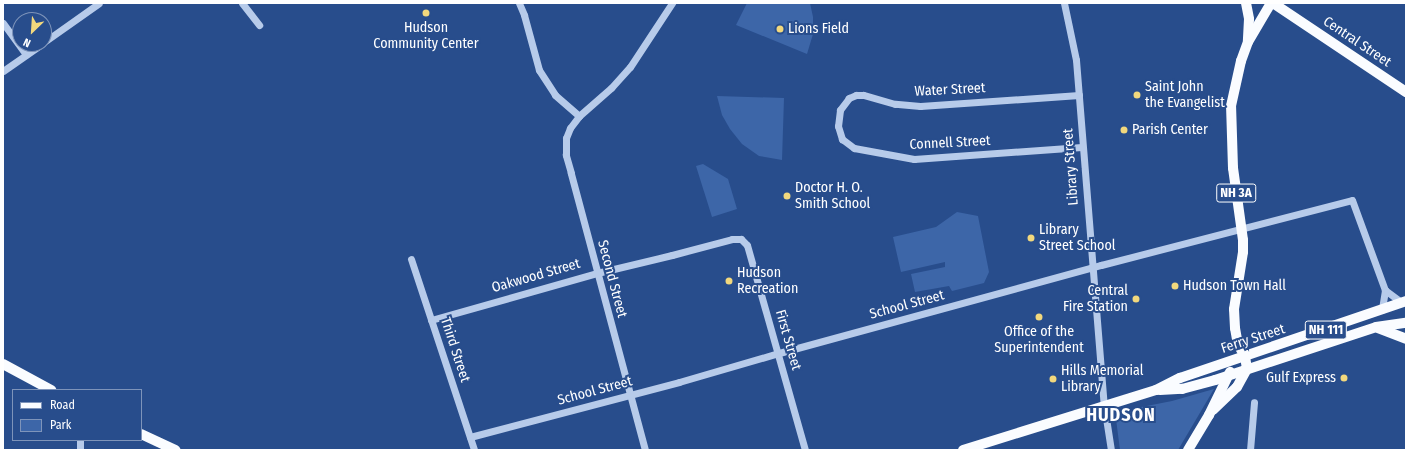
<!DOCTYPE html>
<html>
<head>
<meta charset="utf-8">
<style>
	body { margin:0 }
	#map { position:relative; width:1409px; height:453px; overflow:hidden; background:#284d8c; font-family:"Fira Sans Condensed",sans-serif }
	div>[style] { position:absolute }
	.green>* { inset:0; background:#3d66a8 }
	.minor>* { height:7px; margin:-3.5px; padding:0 3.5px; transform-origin:3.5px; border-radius:3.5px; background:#b7cbea }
	.major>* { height:10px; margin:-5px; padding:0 5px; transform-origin:5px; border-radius:5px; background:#fafcff }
	.dots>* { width:11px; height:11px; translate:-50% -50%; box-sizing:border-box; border:2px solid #284d8c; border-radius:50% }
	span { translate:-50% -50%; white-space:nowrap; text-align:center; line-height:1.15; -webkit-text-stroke:4px #284d8c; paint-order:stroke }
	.shield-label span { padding:1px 3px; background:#284d8c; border:1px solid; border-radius:3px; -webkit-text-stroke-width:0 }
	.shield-label { font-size:13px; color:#fff; font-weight:700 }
	.poi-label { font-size:14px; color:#fff }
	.left { translate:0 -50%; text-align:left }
	.right { translate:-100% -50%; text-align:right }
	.street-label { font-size:14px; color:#fff }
	.district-label { font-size:18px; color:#fff; font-weight:700; letter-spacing:1px }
	.frame { position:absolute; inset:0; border:4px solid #fff; pointer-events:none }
	.legend { position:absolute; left:12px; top:389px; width:130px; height:52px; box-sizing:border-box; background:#284d8c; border:1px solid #7e94ba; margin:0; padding:5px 7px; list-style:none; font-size:12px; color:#fff }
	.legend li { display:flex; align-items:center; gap:8px; height:20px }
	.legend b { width:20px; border:1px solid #7e94ba }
	.north { position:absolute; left:12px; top:12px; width:40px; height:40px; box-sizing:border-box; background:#284d8c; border:1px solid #7e94ba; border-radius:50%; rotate:205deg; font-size:11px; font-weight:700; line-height:16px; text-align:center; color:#fff }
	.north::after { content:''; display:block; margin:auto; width:14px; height:18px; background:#f2d87d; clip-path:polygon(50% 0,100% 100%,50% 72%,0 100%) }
</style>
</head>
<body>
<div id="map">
	<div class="green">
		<div style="clip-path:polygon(747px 3px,810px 3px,813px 17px,813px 34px,807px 54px,736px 25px)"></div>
		<div style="clip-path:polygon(717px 96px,784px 98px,782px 160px,759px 156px,742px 144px,730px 129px,722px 115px)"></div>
		<div style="clip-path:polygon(703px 164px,728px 179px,737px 209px,712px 217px,696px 166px)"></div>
		<div style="clip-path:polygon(957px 212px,978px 216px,989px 272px,984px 283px,952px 291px,949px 286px,915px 292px,911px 274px,945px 267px,945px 262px,901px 272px,893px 237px,936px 227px)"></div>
		<div style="clip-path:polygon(1214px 389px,1178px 450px,1120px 450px,1116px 419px,1117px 414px,1121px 411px,1172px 401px)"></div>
	</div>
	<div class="minor">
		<div style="left:242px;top:3px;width:28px;rotate:52deg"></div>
		<div style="left:519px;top:3px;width:13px;rotate:67deg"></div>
		<div style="left:524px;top:15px;width:57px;rotate:74.7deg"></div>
		<div style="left:539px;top:70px;width:30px;rotate:57deg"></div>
		<div style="left:555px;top:95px;width:32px;rotate:41deg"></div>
		<div style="left:1064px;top:3px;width:58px;rotate:78.1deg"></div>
		<div style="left:1076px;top:60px;width:346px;rotate:85.4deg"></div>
		<div style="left:1104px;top:405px;width:46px;rotate:81.2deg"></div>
		<div style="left:3px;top:23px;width:39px;rotate:54deg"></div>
		<div style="left:44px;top:42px;width:67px;rotate:-35.3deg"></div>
		<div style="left:3px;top:71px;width:47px;rotate:-34.7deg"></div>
		<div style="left:1079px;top:95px;width:159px;rotate:176deg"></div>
		<div style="left:920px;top:106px;width:25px;rotate:-175deg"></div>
		<div style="left:895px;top:104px;width:33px;rotate:-164deg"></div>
		<div style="left:863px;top:95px;width:7px;rotate:180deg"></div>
		<div style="left:856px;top:95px;width:8px;rotate:157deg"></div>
		<div style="left:849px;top:98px;width:15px;rotate:127deg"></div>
		<div style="left:840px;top:110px;width:16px;rotate:97deg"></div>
		<div style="left:838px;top:126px;width:14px;rotate:73deg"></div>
		<div style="left:842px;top:139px;width:15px;rotate:37deg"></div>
		<div style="left:854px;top:148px;width:61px;rotate:10.4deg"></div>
		<div style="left:914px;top:159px;width:168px;rotate:-4.1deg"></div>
		<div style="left:411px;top:259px;width:201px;rotate:71.7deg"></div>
		<div style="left:1385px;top:290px;width:21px;rotate:37deg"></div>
		<div style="left:431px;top:320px;width:173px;rotate:-15.8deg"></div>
		<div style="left:597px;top:273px;width:77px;rotate:-13.5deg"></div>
		<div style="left:672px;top:255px;width:62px;rotate:-14.9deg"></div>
		<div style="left:732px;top:239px;width:9px"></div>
		<div style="left:741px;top:239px;width:8px;rotate:45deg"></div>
		<div style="left:747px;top:245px;width:213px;rotate:74.2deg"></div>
		<div style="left:470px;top:437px;width:216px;rotate:-14.7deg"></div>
		<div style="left:679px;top:382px;width:104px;rotate:-16.2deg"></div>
		<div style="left:779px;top:353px;width:334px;rotate:-15.3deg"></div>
		<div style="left:1101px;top:265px;width:259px;rotate:-14.5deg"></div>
		<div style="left:1352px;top:200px;width:96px;rotate:69.9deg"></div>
		<div style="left:1385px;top:290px;width:20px;rotate:99deg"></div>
		<div style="left:80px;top:450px;width:10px;rotate:-90deg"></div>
		<div style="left:645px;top:450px;width:287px;rotate:-105deg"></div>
		<div style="left:571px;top:173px;width:19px;rotate:-106deg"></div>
		<div style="left:566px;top:155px;width:17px;rotate:-90deg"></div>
		<div style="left:566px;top:138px;width:11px;rotate:-68deg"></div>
		<div style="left:570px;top:128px;width:15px;rotate:-53deg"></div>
		<div style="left:579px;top:116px;width:43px;rotate:-41.2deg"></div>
		<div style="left:611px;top:88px;width:28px;rotate:-48deg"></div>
		<div style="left:630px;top:67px;width:77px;rotate:-56.7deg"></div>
		<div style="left:1250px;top:450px;width:48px;rotate:-85.2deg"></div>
	</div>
	<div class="major">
		<div style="left:1246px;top:3px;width:16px;rotate:79deg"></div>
		<div style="left:1249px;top:19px;width:22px;rotate:93deg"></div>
		<div style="left:1273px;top:3px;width:160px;rotate:33.8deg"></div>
		<div style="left:1378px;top:328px;width:30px;rotate:21deg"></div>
		<div style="left:3px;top:364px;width:55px;rotate:28.4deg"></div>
		<div style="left:1247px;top:369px;width:13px;rotate:-99deg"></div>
		<div style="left:1245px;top:356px;width:13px;rotate:-122deg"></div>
		<div style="left:1238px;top:345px;width:17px;rotate:-100deg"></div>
		<div style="left:1235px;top:328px;width:19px;rotate:-93deg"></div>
		<div style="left:1234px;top:309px;width:58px;rotate:-81deg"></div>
		<div style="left:1243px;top:252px;width:12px;rotate:-90deg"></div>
		<div style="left:1243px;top:240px;width:73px;rotate:-97.9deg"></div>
		<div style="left:1233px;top:168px;width:62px;rotate:-91.8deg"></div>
		<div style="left:1231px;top:106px;width:46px;rotate:-77.5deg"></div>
		<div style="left:1241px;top:61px;width:20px;rotate:-70deg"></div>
		<div style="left:1248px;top:42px;width:45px;rotate:-59.5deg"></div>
		<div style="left:1160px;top:390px;width:22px;rotate:-3deg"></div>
		<div style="left:1182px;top:389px;width:34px;rotate:-15deg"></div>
		<div style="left:1215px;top:380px;width:169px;rotate:-18.2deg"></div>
		<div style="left:1376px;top:327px;width:30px;rotate:-8deg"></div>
		<div style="left:1213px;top:410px;width:33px;rotate:-44deg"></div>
		<div style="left:1237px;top:387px;width:21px;rotate:-61deg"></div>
		<div style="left:141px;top:434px;width:38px;rotate:25deg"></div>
		<div style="left:963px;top:450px;width:202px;rotate:-17.3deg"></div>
		<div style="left:1156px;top:390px;width:27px;rotate:-27deg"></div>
		<div style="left:1180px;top:378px;width:239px;rotate:-18.8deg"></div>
		<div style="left:1188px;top:450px;width:41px;rotate:-59deg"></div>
		<div style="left:1209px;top:415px;width:48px;rotate:-64deg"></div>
	</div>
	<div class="dots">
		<div style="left:426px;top:13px;background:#f2d87d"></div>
		<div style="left:780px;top:29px;background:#f2d87d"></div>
		<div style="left:1137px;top:95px;background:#f2d87d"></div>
		<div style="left:1124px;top:130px;background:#f2d87d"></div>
		<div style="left:787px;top:196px;background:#f2d87d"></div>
		<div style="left:1031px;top:238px;background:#f2d87d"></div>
		<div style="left:729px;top:281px;background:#f2d87d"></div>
		<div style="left:1175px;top:286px;background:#f2d87d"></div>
		<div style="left:1136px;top:299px;background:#f2d87d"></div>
		<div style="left:1039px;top:317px;background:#f2d87d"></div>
		<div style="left:1344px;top:378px;background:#f2d87d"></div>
		<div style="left:1053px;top:379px;background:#f2d87d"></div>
	</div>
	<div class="shield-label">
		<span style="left:1236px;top:193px">NH 3A</span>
		<span style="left:1326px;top:330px">NH 111</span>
	</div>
	<div class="poi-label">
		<span style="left:426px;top:36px">Hudson<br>Community Center</span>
		<span class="left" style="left:788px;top:29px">Lions Field</span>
		<span class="left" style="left:1145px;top:95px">Saint John<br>the Evangelist</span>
		<span class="left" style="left:1132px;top:130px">Parish Center</span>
		<span class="left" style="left:795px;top:196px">Doctor H. O.<br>Smith School</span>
		<span class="left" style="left:1039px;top:238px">Library<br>Street School</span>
		<span class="left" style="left:737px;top:281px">Hudson<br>Recreation</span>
		<span class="left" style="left:1183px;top:286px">Hudson Town Hall</span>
		<span class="right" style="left:1128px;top:299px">Central<br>Fire Station</span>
		<span style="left:1039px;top:340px">Office of the<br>Superintendent</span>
		<span class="left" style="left:1061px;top:379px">Hills Memorial<br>Library</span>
		<span class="right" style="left:1336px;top:378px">Gulf Express</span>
	</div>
	<div class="street-label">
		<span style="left:1357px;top:42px;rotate:34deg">Central Street</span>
		<span style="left:950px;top:90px;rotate:-3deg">Water Street</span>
		<span style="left:950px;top:143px;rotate:-3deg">Connell Street</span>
		<span style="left:1071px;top:167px;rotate:-94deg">Library Street</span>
		<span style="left:536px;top:276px;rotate:-16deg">Oakwood Street</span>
		<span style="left:612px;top:279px;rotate:75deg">Second Street</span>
		<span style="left:907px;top:305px;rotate:-15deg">School Street</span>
		<span style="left:1253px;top:339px;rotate:-18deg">Ferry Street</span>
		<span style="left:788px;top:340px;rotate:74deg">First Street</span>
		<span style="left:455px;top:350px;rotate:72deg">Third Street</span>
		<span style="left:595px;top:391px;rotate:-15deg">School Street</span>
	</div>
	<div class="district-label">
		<span style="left:1121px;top:415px">HUDSON</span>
	</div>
	<div class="frame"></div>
	<ul class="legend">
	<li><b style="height:5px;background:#fafcff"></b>Road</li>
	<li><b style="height:11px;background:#3d66a8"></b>Park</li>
	</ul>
	<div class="north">N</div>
</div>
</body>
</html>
